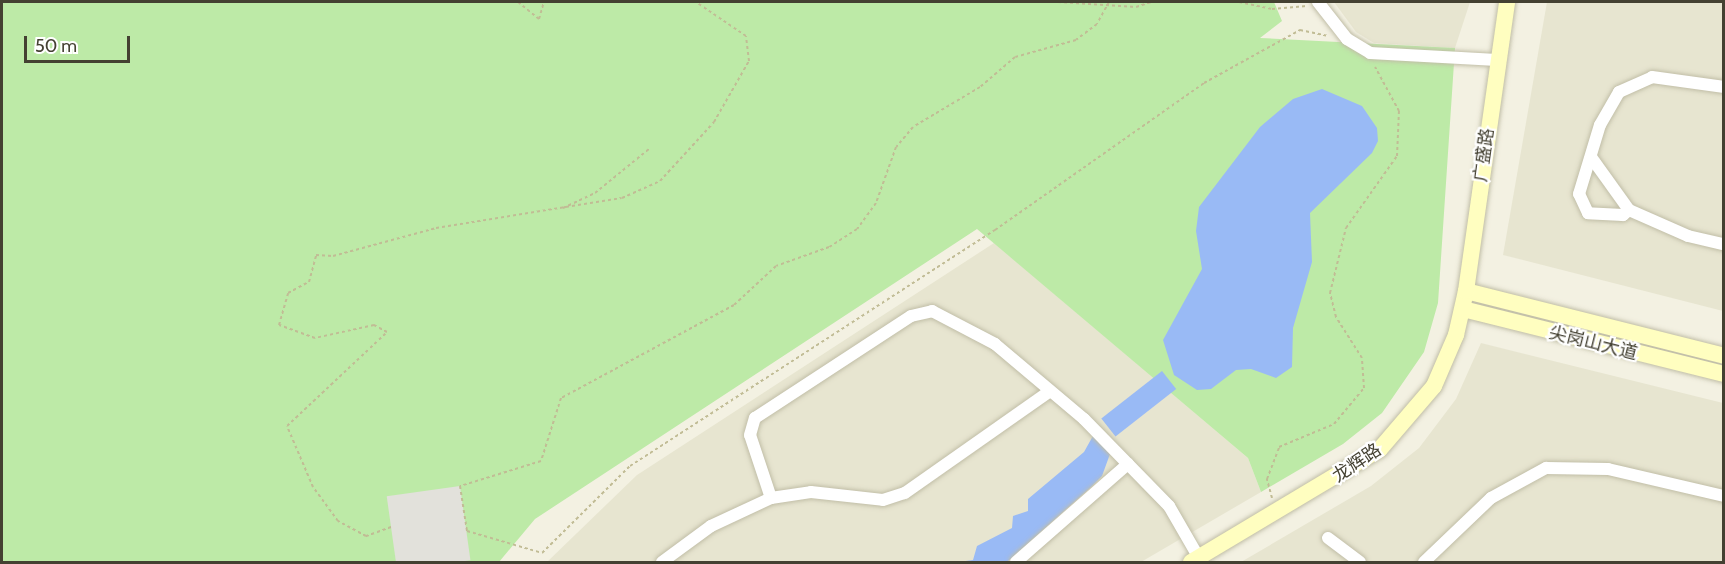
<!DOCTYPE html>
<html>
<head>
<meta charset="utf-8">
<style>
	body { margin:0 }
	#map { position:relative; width:1725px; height:564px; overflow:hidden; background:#f3f1e2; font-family:Cabin,"Noto Sans SC",sans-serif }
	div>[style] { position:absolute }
	.residential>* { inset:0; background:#e7e5d0 }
	.green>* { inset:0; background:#bdeaa7 }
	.parking>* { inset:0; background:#e2e1db; transform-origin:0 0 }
	.water>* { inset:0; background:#99baf5; transform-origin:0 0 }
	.path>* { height:2px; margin-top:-1px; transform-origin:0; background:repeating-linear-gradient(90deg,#c1bc95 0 3px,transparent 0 6px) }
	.roads { filter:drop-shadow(0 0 2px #c1bea7) drop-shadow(0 0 2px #c1bea7) }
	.street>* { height:12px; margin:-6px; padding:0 6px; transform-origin:6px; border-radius:6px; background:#fff }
	.secondary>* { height:16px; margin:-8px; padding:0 8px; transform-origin:8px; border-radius:8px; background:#fffec0 }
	span { translate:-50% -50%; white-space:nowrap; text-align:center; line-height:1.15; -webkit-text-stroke:4.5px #fff; paint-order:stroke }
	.street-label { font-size:18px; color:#444132 }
	.frame { position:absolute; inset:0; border:3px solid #444132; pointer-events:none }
	.scale { position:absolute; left:24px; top:36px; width:106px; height:27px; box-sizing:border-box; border:3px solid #444132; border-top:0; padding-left:8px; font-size:18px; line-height:21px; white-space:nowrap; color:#444132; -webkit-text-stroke:4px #fff; paint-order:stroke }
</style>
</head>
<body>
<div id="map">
	<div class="residential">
		<div style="clip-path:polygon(1334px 2px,1470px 2px,1455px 48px,1374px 43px,1356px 32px)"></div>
		<div style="clip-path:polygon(1547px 2px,1723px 2px,1723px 311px,1503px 255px)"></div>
		<div style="clip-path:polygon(994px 243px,1248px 458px,1261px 492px,1141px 562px,547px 562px,637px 475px)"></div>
		<div style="clip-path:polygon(1481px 343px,1723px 403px,1723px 562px,1241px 562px,1371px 486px,1419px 448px,1456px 399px)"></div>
	</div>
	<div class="green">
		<div style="clip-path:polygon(2px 2px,1274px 2px,1282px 21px,1260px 38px,1455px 48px,1438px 303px,1424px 352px,1382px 413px,1343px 444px,1261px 492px,1248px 458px,977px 229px,535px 519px,499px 562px,2px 562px)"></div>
	</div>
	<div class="parking">
		<div style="left:460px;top:486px;width:75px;height:74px;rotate:82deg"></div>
	</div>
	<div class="water">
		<div style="clip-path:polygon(1322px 89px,1362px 106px,1377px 128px,1378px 141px,1372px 153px,1310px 213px,1312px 262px,1293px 328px,1292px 367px,1276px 378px,1251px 369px,1236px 370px,1211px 389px,1197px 390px,1174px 375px,1163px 340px,1202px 269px,1196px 231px,1199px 207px,1260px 127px,1293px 99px)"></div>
		<div style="left:1162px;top:371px;width:23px;height:77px;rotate:52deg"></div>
		<div style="clip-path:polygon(1094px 434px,1110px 454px,1102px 476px,1091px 487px,1007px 562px,958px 562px,973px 560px,977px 546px,1012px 528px,1013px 516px,1028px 511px,1028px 499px,1084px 452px)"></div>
	</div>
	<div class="path">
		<div style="left:518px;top:2px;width:27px;rotate:39deg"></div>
		<div style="left:539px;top:19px;width:18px;rotate:-74deg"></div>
		<div style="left:1058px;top:2px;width:78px;rotate:3.7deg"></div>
		<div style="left:1136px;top:7px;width:16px;rotate:-18deg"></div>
		<div style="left:1109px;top:2px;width:25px;rotate:119deg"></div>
		<div style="left:1097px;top:24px;width:26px;rotate:143deg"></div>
		<div style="left:1076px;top:40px;width:63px;rotate:164.4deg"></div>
		<div style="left:1015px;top:57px;width:46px;rotate:139.4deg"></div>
		<div style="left:980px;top:87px;width:78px;rotate:149.2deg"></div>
		<div style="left:913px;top:127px;width:26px;rotate:130deg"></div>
		<div style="left:896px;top:147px;width:59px;rotate:109.7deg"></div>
		<div style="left:876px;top:203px;width:32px;rotate:126deg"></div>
		<div style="left:857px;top:229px;width:33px;rotate:147deg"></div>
		<div style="left:829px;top:247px;width:56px;rotate:160.3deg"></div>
		<div style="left:776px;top:266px;width:57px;rotate:137.1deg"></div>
		<div style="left:734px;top:305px;width:196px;rotate:151.7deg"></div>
		<div style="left:561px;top:398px;width:66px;rotate:107.6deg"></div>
		<div style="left:541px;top:461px;width:85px;rotate:162.8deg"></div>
		<div style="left:460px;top:486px;width:46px;rotate:81.2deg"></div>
		<div style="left:467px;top:531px;width:78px;rotate:16.3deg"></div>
		<div style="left:542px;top:553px;width:124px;rotate:-44.7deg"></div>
		<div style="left:630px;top:466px;width:435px;rotate:-32.9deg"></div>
		<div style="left:995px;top:230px;width:256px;rotate:-35.1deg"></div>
		<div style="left:1204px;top:83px;width:110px;rotate:-28.9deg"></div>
		<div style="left:1300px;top:30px;width:29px;rotate:12deg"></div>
		<div style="left:1239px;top:2px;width:34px;rotate:12deg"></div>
		<div style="left:1272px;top:9px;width:35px;rotate:-5deg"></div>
		<div style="left:563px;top:208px;width:35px;rotate:-25deg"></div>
		<div style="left:595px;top:193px;width:70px;rotate:-39.2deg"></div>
		<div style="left:1272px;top:498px;width:20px;rotate:-105deg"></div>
		<div style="left:1267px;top:479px;width:34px;rotate:-69deg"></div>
		<div style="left:1279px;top:447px;width:60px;rotate:-22.7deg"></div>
		<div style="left:1334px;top:424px;width:47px;rotate:-50.2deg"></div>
		<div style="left:1364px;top:388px;width:30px;rotate:-94deg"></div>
		<div style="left:1362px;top:358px;width:49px;rotate:-122.4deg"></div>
		<div style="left:1336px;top:317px;width:25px;rotate:-104deg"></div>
		<div style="left:1330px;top:293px;width:67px;rotate:-76.2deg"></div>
		<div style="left:1346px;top:228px;width:88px;rotate:-54.7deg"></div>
		<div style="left:1397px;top:156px;width:45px;rotate:-87.5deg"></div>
		<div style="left:1399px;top:111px;width:50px;rotate:-118.6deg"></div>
		<div style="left:391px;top:527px;width:27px;rotate:160deg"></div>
		<div style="left:366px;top:536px;width:32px;rotate:-152deg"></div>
		<div style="left:338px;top:521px;width:42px;rotate:-126.3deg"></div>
		<div style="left:313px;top:487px;width:66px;rotate:-113.1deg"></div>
		<div style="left:287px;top:426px;width:137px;rotate:-43.2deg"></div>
		<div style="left:387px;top:332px;width:15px;rotate:-152deg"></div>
		<div style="left:374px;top:325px;width:60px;rotate:167.6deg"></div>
		<div style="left:315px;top:338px;width:38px;rotate:-160deg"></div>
		<div style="left:279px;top:325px;width:33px;rotate:-74deg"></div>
		<div style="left:288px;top:293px;width:24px;rotate:-28deg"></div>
		<div style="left:309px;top:282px;width:28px;rotate:-75deg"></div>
		<div style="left:316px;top:255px;width:17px;rotate:3deg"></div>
		<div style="left:333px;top:256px;width:107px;rotate:-15.2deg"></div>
		<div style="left:436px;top:228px;width:188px;rotate:-9.2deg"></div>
		<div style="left:622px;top:198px;width:42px;rotate:-24.1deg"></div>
		<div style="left:660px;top:181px;width:80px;rotate:-47.5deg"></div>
		<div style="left:714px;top:122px;width:70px;rotate:-60.2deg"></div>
		<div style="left:749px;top:61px;width:25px;rotate:-97deg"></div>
		<div style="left:746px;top:36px;width:60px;rotate:-145.8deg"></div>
	</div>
	<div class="roads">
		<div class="street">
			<div style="left:1318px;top:2px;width:47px;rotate:51.9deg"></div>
			<div style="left:1347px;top:39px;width:27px;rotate:31deg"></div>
			<div style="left:1370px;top:53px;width:127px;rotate:3.2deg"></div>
			<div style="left:1591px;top:157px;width:65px;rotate:54.4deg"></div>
			<div style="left:1629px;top:210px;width:8px;rotate:140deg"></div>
			<div style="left:1623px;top:215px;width:35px;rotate:-177deg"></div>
			<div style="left:1588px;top:213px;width:21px;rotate:-115deg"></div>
			<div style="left:1579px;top:194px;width:72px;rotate:-73.1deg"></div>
			<div style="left:1600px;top:125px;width:38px;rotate:-60deg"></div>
			<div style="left:1619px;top:92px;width:36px;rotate:-24deg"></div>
			<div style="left:1652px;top:77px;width:73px;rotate:7.9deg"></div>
			<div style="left:1629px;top:210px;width:64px;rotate:23.8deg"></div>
			<div style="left:1688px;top:236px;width:37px;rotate:13deg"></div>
			<div style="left:771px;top:498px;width:66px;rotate:-108.4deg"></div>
			<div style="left:750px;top:435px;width:18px;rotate:-74deg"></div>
			<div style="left:755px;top:418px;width:186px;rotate:-33.2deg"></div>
			<div style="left:911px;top:316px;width:22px;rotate:-13deg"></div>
			<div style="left:932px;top:311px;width:71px;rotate:27.6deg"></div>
			<div style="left:995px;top:344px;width:116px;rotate:40.1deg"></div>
			<div style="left:1084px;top:419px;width:122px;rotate:45.7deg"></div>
			<div style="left:1169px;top:506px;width:60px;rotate:60deg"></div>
			<div style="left:1328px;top:538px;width:40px;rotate:37deg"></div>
			<div style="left:662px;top:562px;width:61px;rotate:-36.3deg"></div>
			<div style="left:711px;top:526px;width:66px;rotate:-25deg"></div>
			<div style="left:771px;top:498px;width:40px;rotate:-8.5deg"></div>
			<div style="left:811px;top:492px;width:72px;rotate:6.3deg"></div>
			<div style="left:883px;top:500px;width:23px;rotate:-18deg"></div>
			<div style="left:905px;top:493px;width:177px;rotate:-35.1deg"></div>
			<div style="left:1016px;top:562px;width:149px;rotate:-41.2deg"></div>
			<div style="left:1424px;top:562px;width:93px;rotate:-43.7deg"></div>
			<div style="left:1491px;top:498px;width:63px;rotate:-28.6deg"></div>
			<div style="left:1546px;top:468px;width:62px;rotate:0.9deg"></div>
			<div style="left:1608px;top:469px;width:119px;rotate:13.1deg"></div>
		</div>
		<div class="secondary">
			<div style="left:1466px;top:291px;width:266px;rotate:14.1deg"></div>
			<div style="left:1463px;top:309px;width:269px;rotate:14deg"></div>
			<div style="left:1191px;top:562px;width:220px;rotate:-30.9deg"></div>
			<div style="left:1380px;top:449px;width:83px;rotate:-49.4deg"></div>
			<div style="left:1434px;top:386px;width:56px;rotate:-66.7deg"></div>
			<div style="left:1456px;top:335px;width:45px;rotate:-77.2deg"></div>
			<div style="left:1466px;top:291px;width:292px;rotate:-81.9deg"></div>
		</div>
	</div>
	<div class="street-label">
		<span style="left:1484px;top:155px;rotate:-82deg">广盛路</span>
		<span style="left:1593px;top:343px;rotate:14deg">尖岗山大道</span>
		<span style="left:1357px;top:463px;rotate:-34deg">龙辉路</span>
	</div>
	<div class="frame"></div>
	<div class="scale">50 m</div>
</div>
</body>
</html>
